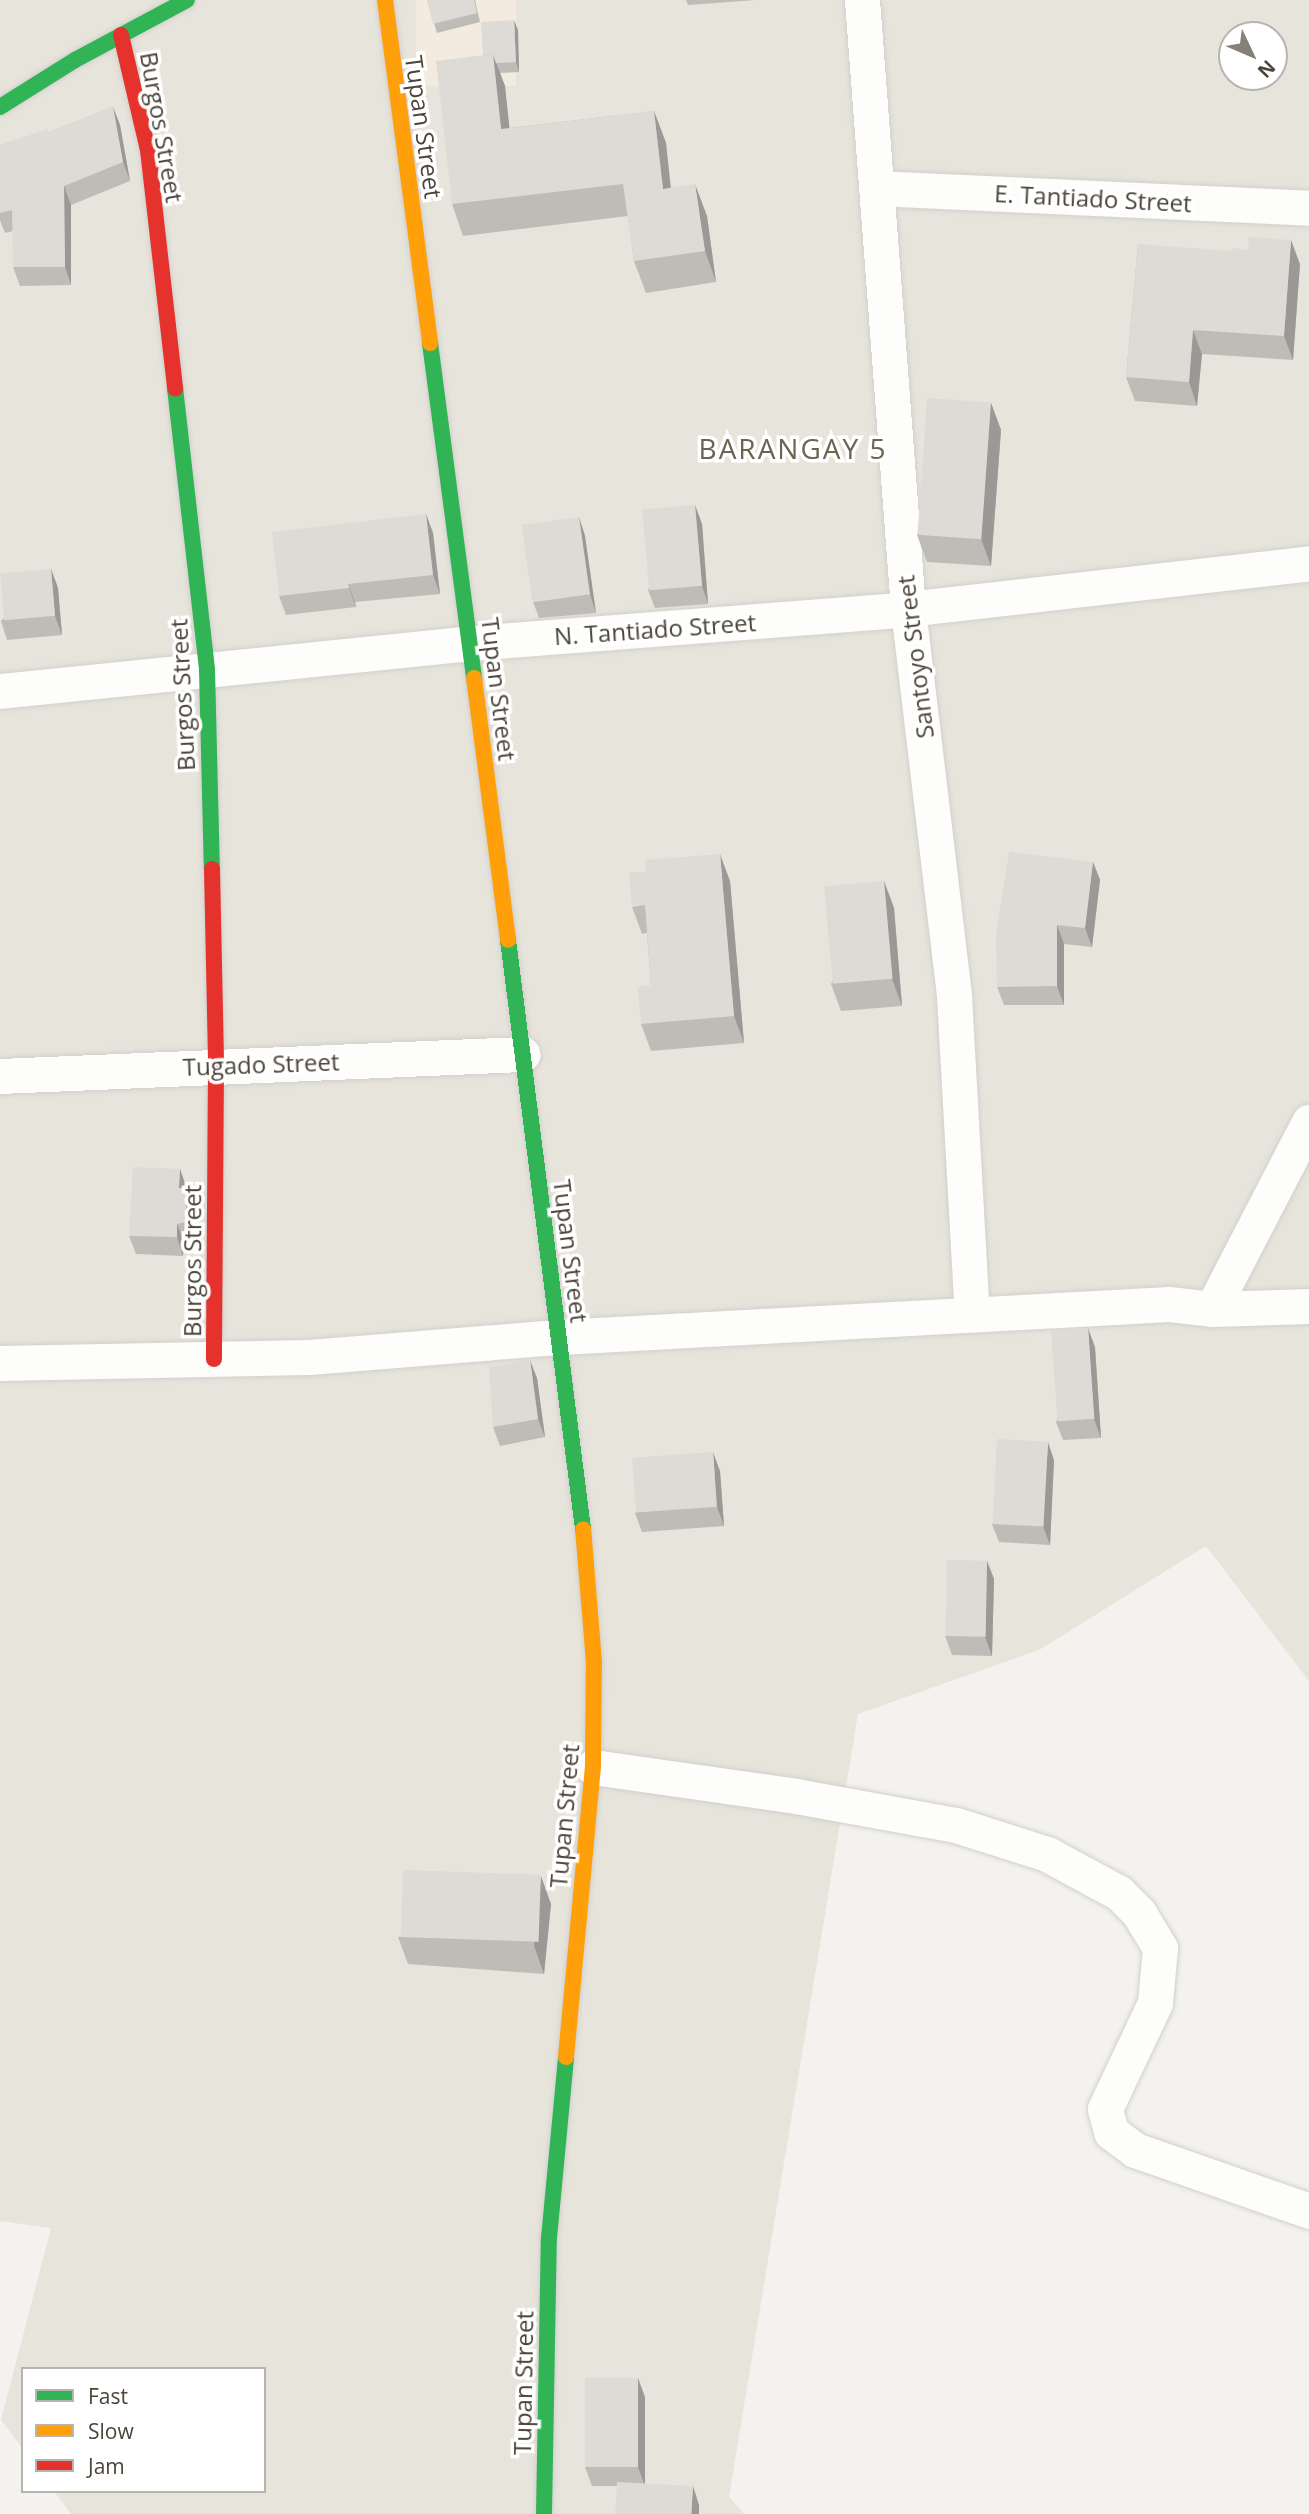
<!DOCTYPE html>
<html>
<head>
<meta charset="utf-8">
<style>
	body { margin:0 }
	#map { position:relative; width:1309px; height:2514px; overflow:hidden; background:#f4f2ee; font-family:"Open Sans",sans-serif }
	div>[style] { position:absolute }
	.residential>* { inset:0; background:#e7e4dc }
	.commercial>* { inset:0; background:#f3ebdf; transform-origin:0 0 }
	.roads { filter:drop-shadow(0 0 2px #d2d0cb) drop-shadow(0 0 2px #d2d0cb) }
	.street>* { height:35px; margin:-17.5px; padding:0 17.5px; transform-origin:17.5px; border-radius:17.5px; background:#fdfdfc }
	.fast>* { height:16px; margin:-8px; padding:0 8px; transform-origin:8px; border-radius:8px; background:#30b455 }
	.slow>* { height:16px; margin:-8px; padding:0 8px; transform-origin:8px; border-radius:8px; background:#ff9f0a }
	.jam>* { height:16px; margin:-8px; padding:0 8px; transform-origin:8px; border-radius:8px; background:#e5322d }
	.wall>* { inset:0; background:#bfbcb8 }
	.shaded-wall>* { inset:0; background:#9b9996 }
	.building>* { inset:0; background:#dedbd6; transform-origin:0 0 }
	span { translate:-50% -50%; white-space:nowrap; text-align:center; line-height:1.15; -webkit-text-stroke:7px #fff; paint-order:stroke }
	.street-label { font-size:24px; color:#4b4439 }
	.quarter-label { font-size:28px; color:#6e6250; letter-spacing:2px }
	.legend { position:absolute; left:21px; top:2367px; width:245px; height:126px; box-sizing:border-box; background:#fff; border:2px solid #b7b4b0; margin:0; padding:9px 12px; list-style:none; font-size:21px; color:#4b4439 }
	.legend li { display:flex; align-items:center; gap:14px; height:35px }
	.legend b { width:35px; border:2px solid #b7b4b0 }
	.north { position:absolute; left:1218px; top:21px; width:70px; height:70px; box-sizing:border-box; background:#fff; border:2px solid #b7b4b0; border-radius:50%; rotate:134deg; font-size:19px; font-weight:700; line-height:28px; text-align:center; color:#4b4439 }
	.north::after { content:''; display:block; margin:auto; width:24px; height:32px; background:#868178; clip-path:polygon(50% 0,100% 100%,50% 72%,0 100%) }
</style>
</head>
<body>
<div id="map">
	<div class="residential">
		<div style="clip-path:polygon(evenodd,0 0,1309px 0,1309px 1681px,1206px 1546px,1041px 1649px,858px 1714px,729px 2497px,744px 2514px,71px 2514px,54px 2491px,264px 2491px,264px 2369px,23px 2369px,23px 2449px,1px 2420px,51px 2228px,0 2221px,0 0,1232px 35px,1274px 35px,1274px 77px,1232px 77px,1232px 35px)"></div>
	</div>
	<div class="commercial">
		<div style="left:416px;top:0;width:100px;height:86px"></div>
	</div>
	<div class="roads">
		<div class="street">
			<div style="left:862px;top:0;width:611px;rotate:85.68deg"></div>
			<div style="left:908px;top:609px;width:390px;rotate:83.2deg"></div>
			<div style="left:954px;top:996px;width:319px;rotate:86.8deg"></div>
			<div style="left:876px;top:188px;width:433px;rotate:2.6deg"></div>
			<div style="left:0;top:691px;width:473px;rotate:-5.8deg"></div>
			<div style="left:471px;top:643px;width:438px;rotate:-4.4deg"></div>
			<div style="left:908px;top:609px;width:404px;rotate:-6.5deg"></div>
			<div style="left:0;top:1076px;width:523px;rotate:-2.41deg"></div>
			<div style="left:1212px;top:1309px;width:211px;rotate:-62.6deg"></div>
			<div style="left:0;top:1363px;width:309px;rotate:-1.1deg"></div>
			<div style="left:309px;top:1357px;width:252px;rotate:-4.6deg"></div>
			<div style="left:560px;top:1337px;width:610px;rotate:-3.1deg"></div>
			<div style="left:1169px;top:1304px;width:43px;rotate:6.6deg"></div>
			<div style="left:1212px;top:1309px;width:97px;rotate:-1.8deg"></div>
			<div style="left:593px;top:1767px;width:205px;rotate:8.1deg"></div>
			<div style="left:796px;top:1796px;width:163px;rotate:10.3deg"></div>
			<div style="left:956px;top:1825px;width:96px;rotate:17.7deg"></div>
			<div style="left:1047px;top:1854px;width:82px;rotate:28.4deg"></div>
			<div style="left:1119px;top:1893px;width:28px;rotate:45deg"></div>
			<div style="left:1139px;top:1913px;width:41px;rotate:59deg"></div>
			<div style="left:1160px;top:1948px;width:55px;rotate:95.2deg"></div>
			<div style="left:1155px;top:2003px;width:117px;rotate:115.3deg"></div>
			<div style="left:1105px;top:2109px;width:24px;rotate:75deg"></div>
			<div style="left:1111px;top:2132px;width:30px;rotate:37deg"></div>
			<div style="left:1135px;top:2150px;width:184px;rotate:19.3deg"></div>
		</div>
		<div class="fast">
			<div style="left:0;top:107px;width:89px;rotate:-32.1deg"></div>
			<div style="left:75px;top:60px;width:127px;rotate:-28.2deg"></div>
			<div style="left:430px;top:343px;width:338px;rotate:82.5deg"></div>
			<div style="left:175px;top:388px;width:284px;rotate:83.5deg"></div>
			<div style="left:207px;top:670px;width:199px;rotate:88.6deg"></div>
			<div style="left:508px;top:940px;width:594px;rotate:82.74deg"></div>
			<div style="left:544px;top:2514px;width:276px;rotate:-89deg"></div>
			<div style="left:549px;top:2238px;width:182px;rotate:-84.6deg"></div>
		</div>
		<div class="slow">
			<div style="left:385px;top:0;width:346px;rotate:82.5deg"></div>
			<div style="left:474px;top:678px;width:264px;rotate:82.6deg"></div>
			<div style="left:566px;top:2057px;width:291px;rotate:-84.7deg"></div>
			<div style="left:593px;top:1767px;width:105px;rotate:-89.5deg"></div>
			<div style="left:594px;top:1662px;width:133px;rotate:-94.7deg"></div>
		</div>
		<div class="jam">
			<div style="left:121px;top:35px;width:118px;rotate:76.8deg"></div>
			<div style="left:148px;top:150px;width:240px;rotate:83.5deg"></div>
			<div style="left:212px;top:869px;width:196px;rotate:88.8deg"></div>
			<div style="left:216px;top:1065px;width:294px;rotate:90.4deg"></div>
		</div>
	</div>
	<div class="wall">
		<div style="clip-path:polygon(427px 0,475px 0,480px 22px,437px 33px)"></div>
		<div style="clip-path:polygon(686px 0,756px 0,688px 5px)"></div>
		<div style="clip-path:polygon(518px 30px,519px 72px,500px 73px,505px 86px,509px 128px,654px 111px,666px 143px,671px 188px,707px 216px,716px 282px,646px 293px,634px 261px,628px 216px,463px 236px,452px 204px,483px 55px)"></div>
		<div style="clip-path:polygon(113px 107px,120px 125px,130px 181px,71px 205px,71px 285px,20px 286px,13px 267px,13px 231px,5px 233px,0 220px,0 145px,49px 132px)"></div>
		<div style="clip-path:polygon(1138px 244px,1300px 264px,1293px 360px,1202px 354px,1197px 406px,1135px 401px,1126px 377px)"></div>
		<div style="clip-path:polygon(991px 403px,1001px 430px,991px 566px,927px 562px,917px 535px)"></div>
		<div style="clip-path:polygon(695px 505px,702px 524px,708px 604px,655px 608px,648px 590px)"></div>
		<div style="clip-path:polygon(426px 514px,433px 533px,440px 594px,355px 602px,356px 607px,286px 615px,279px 596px)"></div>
		<div style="clip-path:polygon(579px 517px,585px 536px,596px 613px,539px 618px,532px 599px)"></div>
		<div style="clip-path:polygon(51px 569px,58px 588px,62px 635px,7px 640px,1px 621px)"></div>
		<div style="clip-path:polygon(1093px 862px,1100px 880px,1092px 947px,1064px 944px,1064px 1005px,1004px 1005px,997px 987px)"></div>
		<div style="clip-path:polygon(730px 881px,744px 1043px,651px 1051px,641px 1024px,651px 985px,647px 933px,642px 934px,632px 907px)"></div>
		<div style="clip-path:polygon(884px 881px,894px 908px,902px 1006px,841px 1011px,831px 984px)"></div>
		<div style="clip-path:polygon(180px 1169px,193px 1207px,193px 1241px,184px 1242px,183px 1256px,136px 1254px,129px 1236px)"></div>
		<div style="clip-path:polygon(1095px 1347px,1101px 1438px,1063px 1440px,1056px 1422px)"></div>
		<div style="clip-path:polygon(537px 1378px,545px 1437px,500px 1446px,493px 1427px)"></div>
		<div style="clip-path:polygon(1054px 1460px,1050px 1545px,999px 1542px,992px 1524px)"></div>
		<div style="clip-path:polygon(720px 1471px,724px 1526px,642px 1532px,635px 1513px)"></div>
		<div style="clip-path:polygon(987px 1561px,994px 1579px,992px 1656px,952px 1655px,945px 1636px)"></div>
		<div style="clip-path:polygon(551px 1904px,544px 1974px,408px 1964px,398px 1937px)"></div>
		<div style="clip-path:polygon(645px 2397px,645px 2484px,699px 2505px,616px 2486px,592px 2486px,585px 2467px)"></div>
	</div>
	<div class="shaded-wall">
		<div style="clip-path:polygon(514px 20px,518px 30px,519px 72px,516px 62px)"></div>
		<div style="clip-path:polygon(493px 54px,505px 86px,513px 161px,501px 129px)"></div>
		<div style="clip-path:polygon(113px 107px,120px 125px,130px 181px,123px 162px)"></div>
		<div style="clip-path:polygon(654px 111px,666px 143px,674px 221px,663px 189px)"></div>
		<div style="clip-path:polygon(695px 184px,707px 216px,716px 282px,705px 251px)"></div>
		<div style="clip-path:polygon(64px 186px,71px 205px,71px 285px,65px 267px)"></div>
		<div style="clip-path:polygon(1291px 240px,1300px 264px,1293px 360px,1284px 336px)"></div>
		<div style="clip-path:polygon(1193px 330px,1202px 354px,1197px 406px,1189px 382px)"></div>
		<div style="clip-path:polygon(991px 403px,1001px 430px,991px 566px,981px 539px)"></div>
		<div style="clip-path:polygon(695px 505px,702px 524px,708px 604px,702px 586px)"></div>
		<div style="clip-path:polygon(426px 514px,433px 533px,440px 594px,433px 575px)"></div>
		<div style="clip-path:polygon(579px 517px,585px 536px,596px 613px,590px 594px)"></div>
		<div style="clip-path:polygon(51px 569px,58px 588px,62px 635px,55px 616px)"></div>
		<div style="clip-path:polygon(348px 584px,355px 602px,356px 607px,349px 588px)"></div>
		<div style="clip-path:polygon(720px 854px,730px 881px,744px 1043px,734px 1016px)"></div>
		<div style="clip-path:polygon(1093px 862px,1100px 880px,1092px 947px,1085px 928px)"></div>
		<div style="clip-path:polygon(884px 881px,894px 908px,902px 1006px,892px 979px)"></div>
		<div style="clip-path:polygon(1057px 925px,1064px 944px,1064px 1005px,1057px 986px)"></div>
		<div style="clip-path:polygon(180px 1169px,193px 1207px,193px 1241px,186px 1222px,179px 1188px)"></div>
		<div style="clip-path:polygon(177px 1224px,184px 1242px,183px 1256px,177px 1237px)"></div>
		<div style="clip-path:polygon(1088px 1328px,1095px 1347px,1101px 1438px,1094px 1419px)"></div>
		<div style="clip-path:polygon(530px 1360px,537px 1378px,545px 1437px,538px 1419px)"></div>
		<div style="clip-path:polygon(1048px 1442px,1054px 1460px,1050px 1545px,1043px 1526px)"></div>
		<div style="clip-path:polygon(713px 1452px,720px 1471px,724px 1526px,717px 1507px)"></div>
		<div style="clip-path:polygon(987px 1561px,994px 1579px,992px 1656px,985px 1637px)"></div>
		<div style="clip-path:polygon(541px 1876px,551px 1904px,544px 1974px,534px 1946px)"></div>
		<div style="clip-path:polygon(638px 2378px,645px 2397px,645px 2486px,638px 2467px)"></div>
		<div style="clip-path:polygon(693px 2486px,699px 2505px,699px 2514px,691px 2514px)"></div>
	</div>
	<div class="building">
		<div style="clip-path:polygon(427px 0,474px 0,477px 13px,433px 24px)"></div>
		<div style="clip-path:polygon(514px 20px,516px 62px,496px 63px,493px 54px,483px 55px,481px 22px)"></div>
		<div style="clip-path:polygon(493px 54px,501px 129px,654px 111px,663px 189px,695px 184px,705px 251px,634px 261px,623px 184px,452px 204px,436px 61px)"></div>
		<div style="clip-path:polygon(113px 107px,123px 162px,64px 186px,65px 267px,13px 267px,12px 210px,0 213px,0 145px,48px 129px,48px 132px)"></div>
		<div style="clip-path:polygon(1249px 237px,1291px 240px,1284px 336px,1193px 330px,1189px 382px,1126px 377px,1138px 244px,1231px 251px,1232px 248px,1248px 250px)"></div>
		<div style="left:927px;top:398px;width:64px;height:137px;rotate:4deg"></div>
		<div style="left:695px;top:505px;width:81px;height:53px;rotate:85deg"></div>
		<div style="clip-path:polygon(426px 514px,433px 575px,348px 584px,349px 588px,279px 596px,272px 532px)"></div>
		<div style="left:579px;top:517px;width:78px;height:58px;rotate:82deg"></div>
		<div style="left:51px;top:569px;width:47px;height:51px;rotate:85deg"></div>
		<div style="clip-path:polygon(1009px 852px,1093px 862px,1085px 928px,1057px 925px,1057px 986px,997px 987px,996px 934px)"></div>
		<div style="clip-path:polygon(720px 854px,734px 1016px,641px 1024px,638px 987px,651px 985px,645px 905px,632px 907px,629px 873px,646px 871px,645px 860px)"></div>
		<div style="left:884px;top:881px;width:98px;height:60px;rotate:85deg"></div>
		<div style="clip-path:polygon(133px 1167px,180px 1169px,179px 1188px,186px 1188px,186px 1222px,177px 1224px,177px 1237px,129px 1236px)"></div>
		<div style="left:1088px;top:1328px;width:91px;height:37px;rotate:86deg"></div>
		<div style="clip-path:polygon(530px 1360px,538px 1419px,493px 1427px,489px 1367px)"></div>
		<div style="left:997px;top:1439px;width:51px;height:85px;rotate:3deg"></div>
		<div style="left:713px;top:1452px;width:55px;height:81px;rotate:86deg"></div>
		<div style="left:947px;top:1560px;width:40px;height:76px;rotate:1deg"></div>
		<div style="left:403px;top:1870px;width:138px;height:67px;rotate:2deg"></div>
		<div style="left:585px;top:2378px;width:53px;height:89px"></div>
		<div style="left:617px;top:2482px;width:76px;height:32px;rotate:3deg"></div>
	</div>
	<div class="street-label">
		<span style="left:162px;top:127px;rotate:80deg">Burgos Street</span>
		<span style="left:424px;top:127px;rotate:82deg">Tupan Street</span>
		<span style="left:1093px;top:198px;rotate:3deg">E. Tantiado Street</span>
		<span style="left:655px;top:629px;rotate:-4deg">N. Tantiado Street</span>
		<span style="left:915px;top:657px;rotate:-97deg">Santoyo Street</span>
		<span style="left:499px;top:689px;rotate:83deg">Tupan Street</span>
		<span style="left:182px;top:695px;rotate:-93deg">Burgos Street</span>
		<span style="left:261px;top:1064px;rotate:-2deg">Tugado Street</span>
		<span style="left:571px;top:1251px;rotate:83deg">Tupan Street</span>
		<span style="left:192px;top:1261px;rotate:-90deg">Burgos Street</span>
		<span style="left:564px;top:1816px;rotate:-85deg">Tupan Street</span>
		<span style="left:523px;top:2383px;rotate:-89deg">Tupan Street</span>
	</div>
	<div class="quarter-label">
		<span style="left:793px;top:448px">BARANGAY 5</span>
	</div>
	<ul class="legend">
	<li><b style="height:9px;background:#30b455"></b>Fast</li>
	<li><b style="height:9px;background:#ff9f0a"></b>Slow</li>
	<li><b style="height:9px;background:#e5322d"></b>Jam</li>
	</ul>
	<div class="north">N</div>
</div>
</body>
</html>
